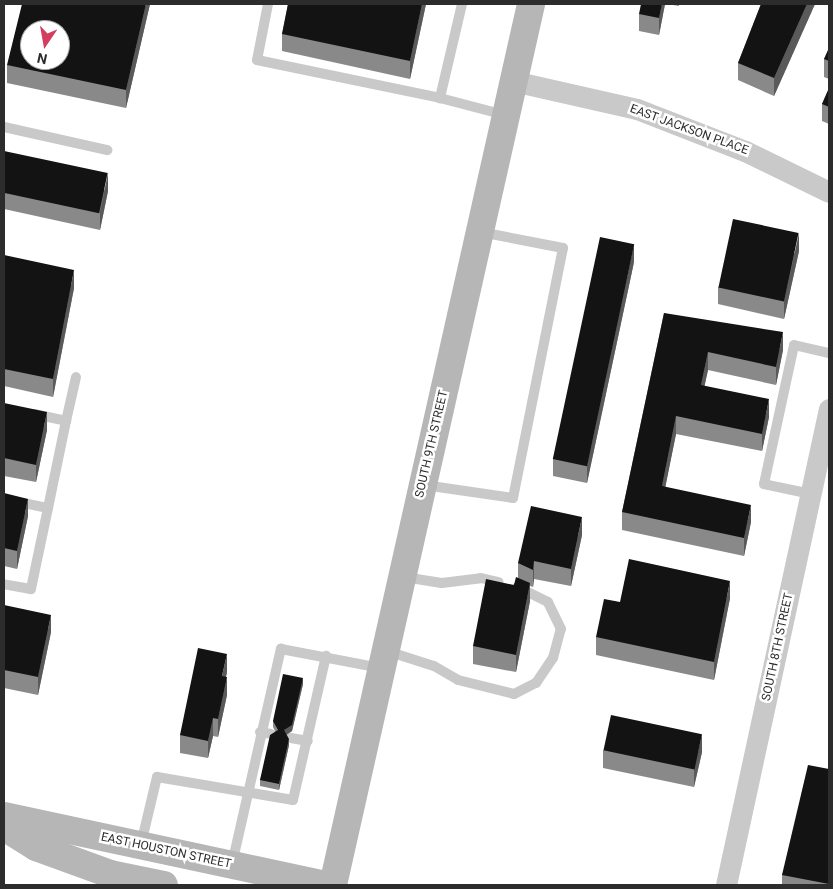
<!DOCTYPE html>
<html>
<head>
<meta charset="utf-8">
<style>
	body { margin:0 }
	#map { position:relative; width:833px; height:889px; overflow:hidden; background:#fff; font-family:Roboto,sans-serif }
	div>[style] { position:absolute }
	.lane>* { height:10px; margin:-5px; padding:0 5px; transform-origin:5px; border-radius:5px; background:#c9c9c9 }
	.street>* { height:21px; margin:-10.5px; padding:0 10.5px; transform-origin:10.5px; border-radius:10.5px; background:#c9c9c9 }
	.secondary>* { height:28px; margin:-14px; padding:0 14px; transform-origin:14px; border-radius:14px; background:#b6b6b6 }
	.wall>* { inset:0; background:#898989 }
	.shaded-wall>* { inset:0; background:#5a5a5a }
	.building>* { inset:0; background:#131313; transform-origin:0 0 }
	span { translate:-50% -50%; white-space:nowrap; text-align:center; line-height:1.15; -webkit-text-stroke:5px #fff; paint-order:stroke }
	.street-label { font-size:12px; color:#2c2c2c }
	.frame { position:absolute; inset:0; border:5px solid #2c2c2c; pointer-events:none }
	.north { position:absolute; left:20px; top:20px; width:50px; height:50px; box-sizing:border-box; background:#fff; border:1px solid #ababab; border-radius:50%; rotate:192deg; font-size:14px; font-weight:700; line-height:20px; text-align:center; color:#2c2c2c }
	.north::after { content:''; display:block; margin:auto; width:18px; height:22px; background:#d33e5f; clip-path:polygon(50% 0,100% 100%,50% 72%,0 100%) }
</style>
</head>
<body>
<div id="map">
	<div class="lane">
		<div style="left:268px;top:4px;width:57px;rotate:101.1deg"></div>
		<div style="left:257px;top:60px;width:187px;rotate:11.7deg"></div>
		<div style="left:462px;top:4px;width:97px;rotate:103.2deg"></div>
		<div style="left:440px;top:98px;width:67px;rotate:14.7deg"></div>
		<div style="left:4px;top:127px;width:106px;rotate:12.6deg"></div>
		<div style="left:34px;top:414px;width:33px;rotate:12deg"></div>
		<div style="left:66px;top:421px;width:45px;rotate:-77.2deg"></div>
		<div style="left:424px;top:485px;width:90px;rotate:8.3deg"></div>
		<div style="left:513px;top:498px;width:255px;rotate:-78.7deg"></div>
		<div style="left:563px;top:248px;width:84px;rotate:-169deg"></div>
		<div style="left:811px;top:494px;width:48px;rotate:-168deg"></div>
		<div style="left:764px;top:484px;width:142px;rotate:-77.8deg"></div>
		<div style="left:794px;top:345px;width:36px;rotate:13deg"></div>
		<div style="left:4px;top:499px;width:45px;rotate:11.6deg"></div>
		<div style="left:48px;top:508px;width:83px;rotate:101.9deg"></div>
		<div style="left:31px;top:589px;width:27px;rotate:-170deg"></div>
		<div style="left:48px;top:508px;width:89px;rotate:-78.3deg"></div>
		<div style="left:404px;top:577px;width:38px;rotate:9deg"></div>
		<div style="left:442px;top:583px;width:39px;rotate:-7deg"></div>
		<div style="left:481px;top:578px;width:18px;rotate:13deg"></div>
		<div style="left:387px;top:651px;width:49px;rotate:17.7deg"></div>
		<div style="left:434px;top:666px;width:28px;rotate:30deg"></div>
		<div style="left:458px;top:680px;width:58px;rotate:14deg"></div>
		<div style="left:514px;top:694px;width:25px;rotate:-27deg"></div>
		<div style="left:536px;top:683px;width:30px;rotate:-56deg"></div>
		<div style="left:553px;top:658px;width:30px;rotate:-75deg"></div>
		<div style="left:561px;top:629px;width:30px;rotate:-116deg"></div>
		<div style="left:548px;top:602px;width:34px;rotate:-154deg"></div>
		<div style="left:260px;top:732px;width:11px;rotate:10deg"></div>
		<div style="left:291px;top:738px;width:17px;rotate:10deg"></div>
		<div style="left:141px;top:844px;width:69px;rotate:-76.6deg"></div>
		<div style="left:157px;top:777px;width:138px;rotate:9.6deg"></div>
		<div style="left:293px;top:800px;width:148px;rotate:-77.1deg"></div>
		<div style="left:232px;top:864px;width:221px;rotate:-77.2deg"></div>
		<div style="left:281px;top:649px;width:102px;rotate:10.8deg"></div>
	</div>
	<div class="street">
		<div style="left:513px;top:81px;width:127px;rotate:12.7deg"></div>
		<div style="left:637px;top:109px;width:116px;rotate:21.3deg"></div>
		<div style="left:745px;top:151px;width:93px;rotate:26deg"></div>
		<div style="left:726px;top:885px;width:487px;rotate:-77.8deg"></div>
	</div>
	<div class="secondary">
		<div style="left:4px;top:816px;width:330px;rotate:12.1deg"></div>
		<div style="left:4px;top:827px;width:38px;rotate:32deg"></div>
		<div style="left:36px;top:847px;width:79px;rotate:20deg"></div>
		<div style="left:110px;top:874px;width:55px;rotate:11.5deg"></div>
		<div style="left:333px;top:885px;width:903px;rotate:-77.33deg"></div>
	</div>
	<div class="wall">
		<div style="clip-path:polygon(150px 4px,126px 108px,7px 83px,7px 65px)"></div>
		<div style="clip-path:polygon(288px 4px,426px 4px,410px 79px,282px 51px,282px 34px)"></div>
		<div style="clip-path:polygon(665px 4px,659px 35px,639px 31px,639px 14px)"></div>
		<div style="clip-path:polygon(667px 4px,679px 4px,679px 6px)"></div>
		<div style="clip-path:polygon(761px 4px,815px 4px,774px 96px,738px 80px,738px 63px)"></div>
		<div style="clip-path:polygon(829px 48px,829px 79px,824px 77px,824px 59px)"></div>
		<div style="clip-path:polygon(829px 88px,829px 124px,822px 121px,822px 104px)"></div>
		<div style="clip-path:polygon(4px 151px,108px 191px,100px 230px,4px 209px)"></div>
		<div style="clip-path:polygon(799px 251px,784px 319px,718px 304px,718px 287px)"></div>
		<div style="clip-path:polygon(4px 255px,74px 288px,53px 397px,4px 386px)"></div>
		<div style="clip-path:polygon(634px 262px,587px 483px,553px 476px,553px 459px)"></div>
		<div style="clip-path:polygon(664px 313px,783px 350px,776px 385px,708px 370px,704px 386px,769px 417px,762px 451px,676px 434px,665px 487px,751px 522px,744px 556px,622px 530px,622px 512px)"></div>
		<div style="clip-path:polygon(4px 403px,47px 430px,36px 482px,4px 476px)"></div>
		<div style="clip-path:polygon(4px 493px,28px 516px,17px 569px,4px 566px)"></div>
		<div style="clip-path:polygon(582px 535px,571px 586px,534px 579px,533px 587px,530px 586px,530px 601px,516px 672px,473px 664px,473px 646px,518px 578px,518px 563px)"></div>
		<div style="clip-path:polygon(730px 598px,714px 680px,596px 655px,596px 637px,620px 602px)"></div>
		<div style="clip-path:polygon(4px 605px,51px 632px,38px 695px,4px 688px)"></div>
		<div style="clip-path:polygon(227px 672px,226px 677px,227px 695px,218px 737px,213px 736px,208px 758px,180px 753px,180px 735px)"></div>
		<div style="clip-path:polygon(303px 684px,292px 731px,287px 735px,289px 745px,279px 790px,260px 786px,260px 780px,275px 731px,273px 727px,273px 721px)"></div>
		<div style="clip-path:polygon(603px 750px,702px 752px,694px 787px,603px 768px)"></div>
		<div style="clip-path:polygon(829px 769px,829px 885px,782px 885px,782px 875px)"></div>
	</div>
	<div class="shaded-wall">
		<div style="clip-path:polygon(146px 4px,150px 4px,126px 108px,126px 90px)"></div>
		<div style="clip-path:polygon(422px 4px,426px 4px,410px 79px,410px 61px)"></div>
		<div style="clip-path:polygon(662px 4px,665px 4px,659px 35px,659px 18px)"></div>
		<div style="clip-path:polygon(807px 4px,815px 4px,774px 96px,774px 78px)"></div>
		<div style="clip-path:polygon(108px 173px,108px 191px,100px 230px,100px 212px)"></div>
		<div style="clip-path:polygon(799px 233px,799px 251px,784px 319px,784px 301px)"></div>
		<div style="clip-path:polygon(634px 244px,634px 262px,587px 483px,587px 466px)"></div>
		<div style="clip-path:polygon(74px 270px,74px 288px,53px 397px,53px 379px)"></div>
		<div style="clip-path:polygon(783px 332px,783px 350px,776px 385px,776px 367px)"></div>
		<div style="clip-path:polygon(708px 352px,708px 370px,701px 403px,701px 385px)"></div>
		<div style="clip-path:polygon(769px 399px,769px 417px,762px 451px,762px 434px)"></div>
		<div style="clip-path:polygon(47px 412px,47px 430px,36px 482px,36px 465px)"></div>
		<div style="clip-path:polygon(676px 416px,676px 434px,662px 504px,662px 486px)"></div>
		<div style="clip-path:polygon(28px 499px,28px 516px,17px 569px,17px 551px)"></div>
		<div style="clip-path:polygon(751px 505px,751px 522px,744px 556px,744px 538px)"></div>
		<div style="clip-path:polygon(582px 517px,582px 535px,571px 586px,571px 569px)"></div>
		<div style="clip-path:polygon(534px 561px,534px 579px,533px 587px,533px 570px)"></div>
		<div style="clip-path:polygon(730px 581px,730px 598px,714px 680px,714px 662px)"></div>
		<div style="clip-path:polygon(530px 583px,530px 601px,516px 672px,516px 655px)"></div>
		<div style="clip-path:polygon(51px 615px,51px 632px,38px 695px,38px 677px)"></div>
		<div style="clip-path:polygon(227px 654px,227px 672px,222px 694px,222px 676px)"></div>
		<div style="clip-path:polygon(227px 677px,227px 695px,218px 737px,218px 719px)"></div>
		<div style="clip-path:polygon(303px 678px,303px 684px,292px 731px,284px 736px,284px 730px)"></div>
		<div style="clip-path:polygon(213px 718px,213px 736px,208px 758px,208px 741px)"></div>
		<div style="clip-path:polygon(702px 734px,702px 752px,694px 787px,694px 769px)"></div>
		<div style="clip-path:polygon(289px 739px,289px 745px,279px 790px,279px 784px)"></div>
	</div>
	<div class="building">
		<div style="clip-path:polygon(evenodd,22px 4px,146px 4px,126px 90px,7px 65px,22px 4px,30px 30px,60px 30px,60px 60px,30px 60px,30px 30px)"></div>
		<div style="clip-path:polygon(288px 4px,422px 4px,410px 61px,282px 34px)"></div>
		<div style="clip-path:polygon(641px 4px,662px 4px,659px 18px,639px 14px)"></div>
		<div style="clip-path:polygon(761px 4px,807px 4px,774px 78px,738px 63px)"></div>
		<div style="clip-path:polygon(829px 48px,829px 61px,824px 59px)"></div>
		<div style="clip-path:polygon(829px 88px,829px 107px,822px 104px)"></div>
		<div style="left:4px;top:151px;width:106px;height:41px;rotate:12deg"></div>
		<div style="left:733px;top:219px;width:67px;height:70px;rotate:12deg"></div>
		<div style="left:600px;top:237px;width:35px;height:227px;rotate:12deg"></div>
		<div style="clip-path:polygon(4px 255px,74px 270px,53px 379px,4px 369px)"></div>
		<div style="clip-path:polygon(664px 313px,783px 332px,776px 367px,708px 352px,701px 385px,769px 399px,762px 434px,676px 416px,662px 486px,751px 505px,744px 538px,622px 512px)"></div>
		<div style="clip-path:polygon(4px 403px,47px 412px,36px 465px,4px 458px)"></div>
		<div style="clip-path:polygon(4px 493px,28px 499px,17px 551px,4px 548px)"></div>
		<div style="clip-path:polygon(531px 506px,582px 517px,571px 569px,534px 561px,533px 570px,518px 563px)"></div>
		<div style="clip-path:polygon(629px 559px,730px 581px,714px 662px,596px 637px,604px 599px,620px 602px)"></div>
		<div style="clip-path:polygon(516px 577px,530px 583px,516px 655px,473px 646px,486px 579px,514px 585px)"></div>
		<div style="clip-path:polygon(4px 605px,51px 615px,38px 677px,4px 670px)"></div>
		<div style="clip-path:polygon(198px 648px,227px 654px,222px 676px,227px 677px,218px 719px,213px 718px,208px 741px,180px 735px)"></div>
		<div style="clip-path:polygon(283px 674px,303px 678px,292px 725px,284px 730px,289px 739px,279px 784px,260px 780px,270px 735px,278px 730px,273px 721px)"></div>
		<div style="left:611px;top:715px;width:93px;height:36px;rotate:12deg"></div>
		<div style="clip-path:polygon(808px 765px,829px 769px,829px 884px,782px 875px)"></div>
	</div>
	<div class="street-label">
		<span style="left:689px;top:130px;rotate:20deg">EAST JACKSON PLACE</span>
		<span style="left:432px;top:444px;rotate:-77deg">SOUTH 9TH STREET</span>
		<span style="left:778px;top:647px;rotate:-78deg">SOUTH 8TH STREET</span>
		<span style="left:166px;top:851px;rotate:12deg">EAST HOUSTON STREET</span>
	</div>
	<div class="frame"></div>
	<div class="north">N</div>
</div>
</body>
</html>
